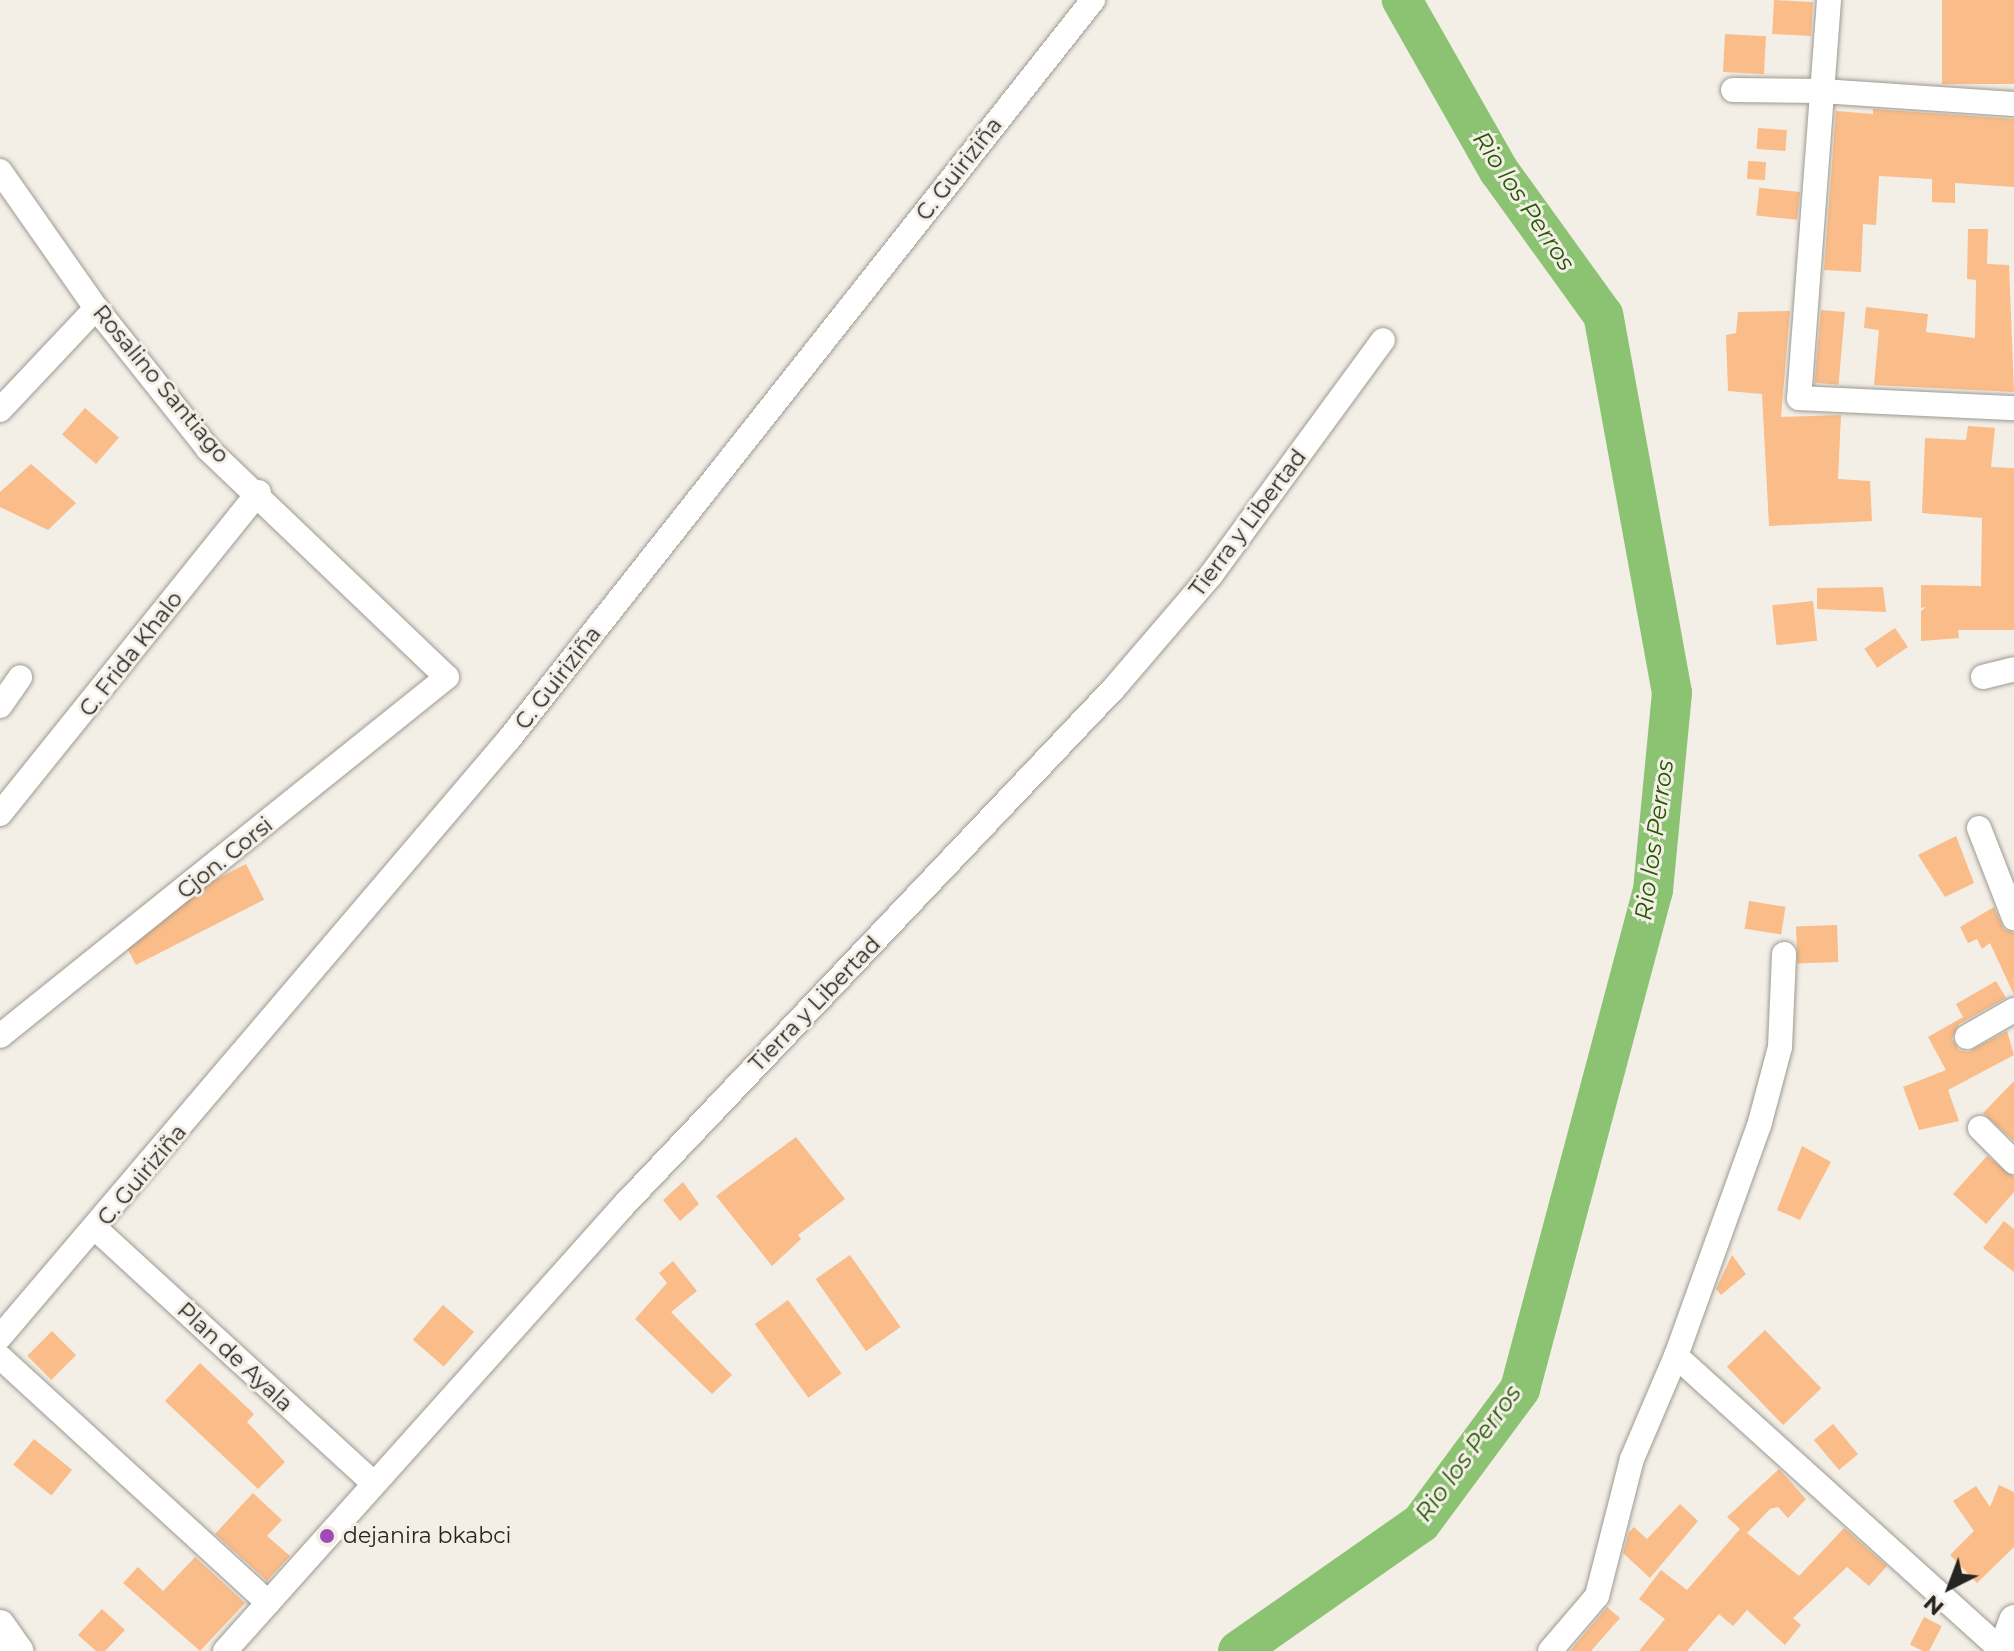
<!DOCTYPE html>
<html>
<head>
<meta charset="utf-8">
<style>
	body { margin:0 }
	#map { position:relative; width:2014px; height:1651px; overflow:hidden; background:#f3efe7; font-family:Montserrat,sans-serif }
	div>[style] { position:absolute }
	.river>* { height:40px; margin:-20px; padding:0 20px; transform-origin:20px; border-radius:20px; background:#8bc373 }
	.building>* { inset:0; background:#fabc88; transform-origin:0 0 }
	.roads { filter:drop-shadow(0 0 2px #9d9a92) drop-shadow(0 0 2px #9d9a92) }
	.minor>* { height:24px; margin:-12px; padding:0 12px; transform-origin:12px; border-radius:12px; background:#fff }
	.tertiary>* { height:30px; margin:-15px; padding:0 15px; transform-origin:15px; border-radius:15px; background:#fff }
	.dots>* { width:22px; height:22px; translate:-50% -50%; box-sizing:border-box; border:4px solid #f3efe7; border-radius:50% }
	span { translate:-50% -50%; white-space:nowrap; text-align:center; line-height:1.15; -webkit-text-stroke:6px #f3efe7; paint-order:stroke }
	.street-label { font-size:22px; color:#262421 }
	.poi-label { font-size:22px; color:#262421 }
	.left { translate:0 -50%; text-align:left }
	.water-label { font-size:24px; color:#245600; font-style:italic }
	.north { position:absolute; left:1910px; top:1547px; width:80px; height:80px; -webkit-text-stroke:6px #f3efe7; paint-order:stroke; rotate:222deg; font-size:22px; font-weight:700; line-height:32px; text-align:center; color:#262421 }
	.north::after { content:''; display:block; margin:auto; width:28px; height:36px; background:#262421; clip-path:polygon(50% 0,100% 100%,50% 72%,0 100%) }
</style>
</head>
<body>
<div id="map">
	<div class="river">
		<div style="left:1238px;top:1651px;width:223px;rotate:-35deg"></div>
		<div style="left:1421px;top:1523px;width:167px;rotate:-53.5deg"></div>
		<div style="left:1520px;top:1389px;width:516px;rotate:-75.08deg"></div>
		<div style="left:1653px;top:890px;width:198px;rotate:-84.5deg"></div>
		<div style="left:1672px;top:693px;width:384px;rotate:-100.3deg"></div>
		<div style="left:1603px;top:315px;width:178px;rotate:-125.8deg"></div>
		<div style="left:1499px;top:171px;width:197px;rotate:-119.6deg"></div>
	</div>
	<div class="building">
		<div style="left:1774px;top:0;width:39px;height:34px;rotate:3deg"></div>
		<div style="left:1942px;top:0;width:72px;height:84px"></div>
		<div style="left:1725px;top:34px;width:41px;height:38px;rotate:3deg"></div>
		<div style="clip-path:polygon(1873px 109px,2014px 119px,2014px 187px,1955px 183px,1955px 203px,1932px 202px,1932px 179px,1879px 176px,1876px 225px,1863px 224px,1861px 272px,1824px 270px,1836px 111px,1873px 114px)"></div>
		<div style="left:1758px;top:128px;width:29px;height:21px;rotate:4deg"></div>
		<div style="left:1748px;top:161px;width:18px;height:18px;rotate:3deg"></div>
		<div style="left:1800px;top:192px;width:28px;height:41px;rotate:96deg"></div>
		<div style="clip-path:polygon(1968px 229px,1988px 229px,1987px 264px,2009px 265px,2014px 392px,1874px 385px,1879px 330px,1864px 328px,1866px 307px,1928px 314px,1926px 332px,1975px 338px,1976px 280px,1967px 279px)"></div>
		<div style="left:1821px;top:310px;width:24px;height:73px;rotate:5deg"></div>
		<div style="clip-path:polygon(1790px 311px,1781px 417px,1841px 415px,1838px 479px,1870px 481px,1872px 521px,1769px 526px,1762px 394px,1728px 391px,1726px 335px,1736px 333px,1738px 312px)"></div>
		<div style="left:85px;top:408px;width:45px;height:35px;rotate:41deg"></div>
		<div style="clip-path:polygon(1968px 426px,1995px 428px,1991px 467px,2014px 468px,2014px 630px,1958px 630px,1959px 638px,1921px 641px,1921px 611px,1926px 607px,1921px 608px,1921px 585px,1981px 586px,1982px 518px,1922px 513px,1925px 438px,1966px 440px)"></div>
		<div style="clip-path:polygon(31px 464px,76px 503px,48px 530px,0 507px,0 492px)"></div>
		<div style="clip-path:polygon(1883px 587px,1886px 612px,1817px 609px,1817px 588px)"></div>
		<div style="left:1813px;top:601px;width:40px;height:41px;rotate:84deg"></div>
		<div style="left:1895px;top:628px;width:23px;height:37px;rotate:56deg"></div>
		<div style="clip-path:polygon(1956px 836px,1974px 883px,1945px 897px,1918px 855px)"></div>
		<div style="left:246px;top:864px;width:40px;height:144px;rotate:63deg"></div>
		<div style="left:1749px;top:901px;width:37px;height:28px;rotate:9deg"></div>
		<div style="clip-path:polygon(1994px 907px,2004px 929px,2014px 933px,2014px 995px,1990px 943px,1982px 949px,1977px 939px,1968px 943px,1960px 927px)"></div>
		<div style="left:1837px;top:925px;width:37px;height:41px;rotate:88deg"></div>
		<div style="clip-path:polygon(1996px 981px,2006px 998px,1959px 1024px,1952px 1038px,1959px 1050px,1968px 1052px,2007px 1031px,2014px 1055px,1948px 1090px,1959px 1121px,1919px 1130px,1903px 1087px,1946px 1070px,1928px 1037px,1963px 1017px,1956px 1004px)"></div>
		<div style="clip-path:polygon(2014px 1081px,2014px 1141px,1983px 1113px)"></div>
		<div style="clip-path:polygon(796px 1137px,845px 1199px,798px 1235px,801px 1239px,772px 1266px,716px 1196px)"></div>
		<div style="clip-path:polygon(1802px 1146px,1831px 1162px,1800px 1220px,1777px 1210px)"></div>
		<div style="clip-path:polygon(1987px 1156px,2014px 1177px,2014px 1192px,1986px 1224px,1953px 1194px)"></div>
		<div style="clip-path:polygon(683px 1182px,699px 1204px,680px 1221px,663px 1200px)"></div>
		<div style="clip-path:polygon(2004px 1221px,2014px 1229px,2014px 1272px,1983px 1248px)"></div>
		<div style="left:850px;top:1255px;width:88px;height:42px;rotate:55deg"></div>
		<div style="clip-path:polygon(1732px 1255px,1746px 1274px,1721px 1295px,1716px 1289px)"></div>
		<div style="clip-path:polygon(673px 1261px,697px 1291px,671px 1312px,732px 1375px,712px 1394px,635px 1319px,667px 1283px,659px 1273px)"></div>
		<div style="left:788px;top:1300px;width:91px;height:41px;rotate:54deg"></div>
		<div style="left:443px;top:1305px;width:41px;height:46px;rotate:41deg"></div>
		<div style="left:1765px;top:1330px;width:81px;height:53px;rotate:46deg"></div>
		<div style="left:52px;top:1331px;width:34px;height:35px;rotate:45deg"></div>
		<div style="clip-path:polygon(200px 1363px,254px 1414px,247px 1422px,285px 1462px,258px 1489px,165px 1401px)"></div>
		<div style="left:1833px;top:1424px;width:39px;height:25px;rotate:50deg"></div>
		<div style="left:34px;top:1439px;width:49px;height:33px;rotate:39deg"></div>
		<div style="clip-path:polygon(1779px 1469px,1806px 1499px,1788px 1518px,1778px 1507px,1770px 1509px,1747px 1533px,1799px 1576px,1844px 1528px,1887px 1566px,1869px 1586px,1847px 1567px,1793px 1618px,1801px 1625px,1785px 1645px,1747px 1610px,1733px 1626px,1719px 1614px,1687px 1651px,1639px 1651px,1665px 1619px,1639px 1599px,1661px 1570px,1687px 1590px,1740px 1529px,1727px 1517px)"></div>
		<div style="clip-path:polygon(1999px 1485px,2014px 1492px,2014px 1547px,1977px 1583px,1950px 1555px,1974px 1531px,1953px 1501px,1976px 1486px,1990px 1507px)"></div>
		<div style="clip-path:polygon(253px 1493px,282px 1520px,267px 1536px,290px 1556px,267px 1581px,215px 1534px)"></div>
		<div style="clip-path:polygon(1680px 1504px,1698px 1521px,1650px 1578px,1623px 1553px,1629px 1532px,1634px 1527px,1647px 1539px)"></div>
		<div style="clip-path:polygon(195px 1557px,245px 1603px,200px 1651px,123px 1583px,138px 1567px,163px 1591px)"></div>
		<div style="clip-path:polygon(1607px 1607px,1620px 1618px,1591px 1651px,1570px 1651px)"></div>
		<div style="clip-path:polygon(102px 1609px,125px 1630px,105px 1651px,96px 1651px,78px 1635px)"></div>
		<div style="left:1924px;top:1617px;width:20px;height:31px;rotate:27deg"></div>
	</div>
	<div class="roads">
		<div class="minor">
			<div style="left:1829px;top:0;width:399px;rotate:94.3deg"></div>
			<div style="left:1799px;top:398px;width:215px;rotate:2.7deg"></div>
			<div style="left:1733px;top:90px;width:89px;rotate:0.6deg"></div>
			<div style="left:1822px;top:91px;width:192px;rotate:3.9deg"></div>
			<div style="left:0;top:171px;width:167px;rotate:55deg"></div>
			<div style="left:96px;top:308px;width:180px;rotate:51.5deg"></div>
			<div style="left:208px;top:449px;width:330px;rotate:43.7deg"></div>
			<div style="left:447px;top:677px;width:573px;rotate:141.23deg"></div>
			<div style="left:0;top:410px;width:140px;rotate:-46.7deg"></div>
			<div style="left:1983px;top:677px;width:32px;rotate:-14deg"></div>
			<div style="left:0;top:706px;width:35px;rotate:-55deg"></div>
			<div style="left:0;top:814px;width:413px;rotate:-51.2deg"></div>
			<div style="left:1979px;top:828px;width:97px;rotate:68.7deg"></div>
			<div style="left:1967px;top:1037px;width:54px;rotate:-29.9deg"></div>
			<div style="left:1980px;top:1128px;width:48px;rotate:45deg"></div>
			<div style="left:96px;top:1229px;width:377px;rotate:42.5deg"></div>
			<div style="left:0;top:1337px;width:785px;rotate:-49.6deg"></div>
			<div style="left:509px;top:739px;width:942px;rotate:-51.68deg"></div>
			<div style="left:1676px;top:1356px;width:440px;rotate:42.1deg"></div>
			<div style="left:0;top:1357px;width:364px;rotate:42.5deg"></div>
			<div style="left:225px;top:1651px;width:598px;rotate:-48.18deg"></div>
			<div style="left:624px;top:1205px;width:714px;rotate:-46.53deg"></div>
			<div style="left:1115px;top:687px;width:148px;rotate:-49.4deg"></div>
			<div style="left:1211px;top:575px;width:291px;rotate:-53.8deg"></div>
			<div style="left:1550px;top:1651px;width:72px;rotate:-49.5deg"></div>
			<div style="left:1597px;top:1596px;width:141px;rotate:-75.7deg"></div>
			<div style="left:1632px;top:1459px;width:112px;rotate:-66.9deg"></div>
			<div style="left:1676px;top:1356px;width:245px;rotate:-70.2deg"></div>
			<div style="left:1759px;top:1126px;width:82px;rotate:-75.1deg"></div>
			<div style="left:1780px;top:1047px;width:93px;rotate:-87.5deg"></div>
		</div>
		<div class="tertiary">
			<div style="left:0;top:1625px;width:32px;rotate:55deg"></div>
			<div style="left:2003px;top:1651px;width:33px;rotate:-70deg"></div>
		</div>
	</div>
	<div class="dots">
		<div style="left:327px;top:1536px;background:#a14ab7"></div>
	</div>
	<div class="street-label">
		<span style="left:959px;top:169px;rotate:-52deg">C. Guiriziña</span>
		<span style="left:161px;top:384px;rotate:50deg">Rosalino Santiago</span>
		<span style="left:1248px;top:523px;rotate:-53deg">Tierra y Libertad</span>
		<span style="left:131px;top:654px;rotate:-52deg">C. Frida Khalo</span>
		<span style="left:558px;top:678px;rotate:-52deg">C. Guiriziña</span>
		<span style="left:225px;top:858px;rotate:-39deg">Cjon. Corsi</span>
		<span style="left:815px;top:1004px;rotate:-46deg">Tierra y Libertad</span>
		<span style="left:142px;top:1175px;rotate:-50deg">C. Guiriziña</span>
		<span style="left:235px;top:1357px;rotate:43deg">Plan de Ayala</span>
	</div>
	<div class="poi-label">
		<span class="left" style="left:343px;top:1536px">dejanira bkabci</span>
	</div>
	<div class="water-label">
		<span style="left:1524px;top:201px;rotate:56deg">Rio los Perros</span>
		<span style="left:1654px;top:840px;rotate:-82deg">Rio los Perros</span>
		<span style="left:1468px;top:1453px;rotate:-54deg">Rio los Perros</span>
	</div>
	<div class="north">N</div>
</div>
</body>
</html>
